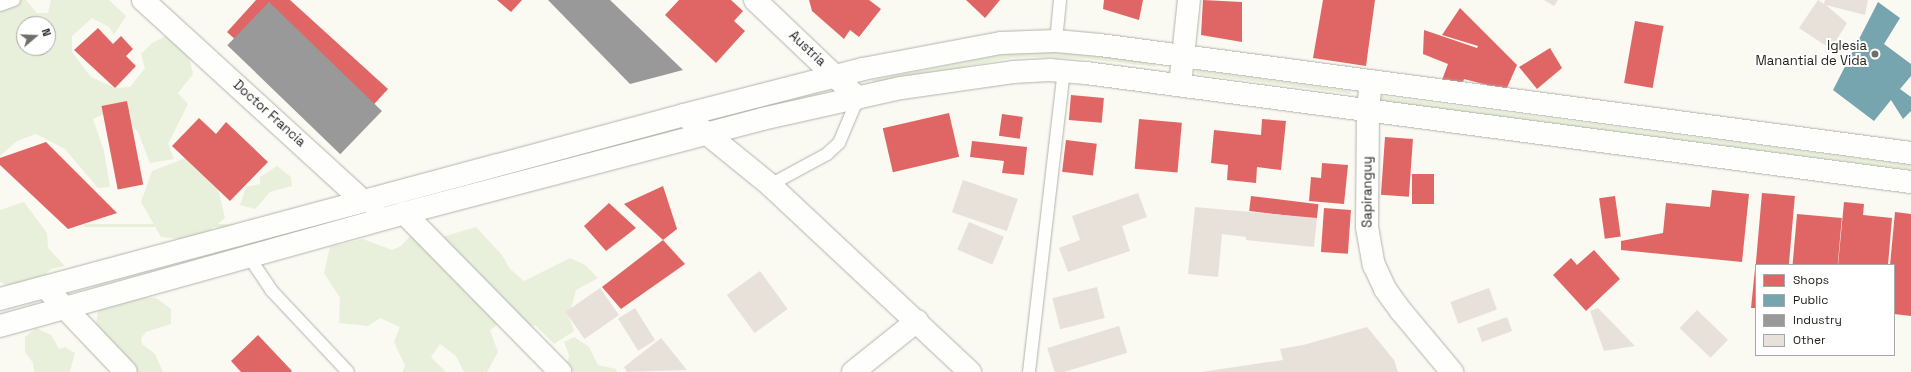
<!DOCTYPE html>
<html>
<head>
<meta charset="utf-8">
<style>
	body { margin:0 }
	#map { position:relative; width:1911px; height:372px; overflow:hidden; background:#faf9f2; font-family:"Space Grotesk",sans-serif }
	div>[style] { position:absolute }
	.green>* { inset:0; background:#e8f0db; transform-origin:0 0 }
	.shops>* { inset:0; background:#e06666; transform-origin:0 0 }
	.public>* { inset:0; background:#76a5af }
	.industry>* { inset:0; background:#999; transform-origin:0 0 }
	.building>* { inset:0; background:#e8e1d9; transform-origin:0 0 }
	.roads { filter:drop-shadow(0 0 1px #b4b2ac) drop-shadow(0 0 1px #b4b2ac) }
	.lane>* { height:12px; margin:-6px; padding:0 6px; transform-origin:6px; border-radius:6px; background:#fefefd }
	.street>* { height:22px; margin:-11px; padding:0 11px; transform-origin:11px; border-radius:11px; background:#fefefd }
	.secondary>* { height:22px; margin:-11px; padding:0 11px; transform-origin:11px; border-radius:11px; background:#fefefd }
	.dots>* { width:11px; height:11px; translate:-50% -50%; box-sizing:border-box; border:2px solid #fff; border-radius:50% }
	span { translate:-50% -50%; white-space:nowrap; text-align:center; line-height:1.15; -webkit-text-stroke:4px #fff; paint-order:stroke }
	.poi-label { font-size:13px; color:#26231d }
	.right { translate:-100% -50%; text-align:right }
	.street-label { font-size:13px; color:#26231d }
	.legend { position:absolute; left:1755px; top:264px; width:140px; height:92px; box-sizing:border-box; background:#fff; border:1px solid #a8a7a5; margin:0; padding:5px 7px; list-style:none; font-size:12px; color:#26231d }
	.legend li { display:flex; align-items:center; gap:8px; height:20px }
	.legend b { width:20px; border:1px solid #a8a7a5 }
	.north { position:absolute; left:16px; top:16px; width:40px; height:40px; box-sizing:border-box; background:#fff; border:1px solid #a8a7a5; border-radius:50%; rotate:71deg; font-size:11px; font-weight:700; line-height:16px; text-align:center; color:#26231d }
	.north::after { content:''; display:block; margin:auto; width:14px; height:18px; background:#706e68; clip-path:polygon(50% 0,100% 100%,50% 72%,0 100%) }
</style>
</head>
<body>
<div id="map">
	<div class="green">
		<div style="clip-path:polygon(evenodd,18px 0,26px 0,37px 13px,48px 13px,51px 0,109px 0,126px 16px,114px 35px,109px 27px,92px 18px,72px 36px,72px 52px,91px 77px,115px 88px,130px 87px,145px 68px,141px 54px,152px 43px,174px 32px,189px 57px,193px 74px,178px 93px,188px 104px,168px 144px,174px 159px,150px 163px,138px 132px,115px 109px,93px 119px,104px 151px,110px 187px,98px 188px,65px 149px,36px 134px,17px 141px,0 156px,0 6px,18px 0,24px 24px,48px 24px,48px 48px,24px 48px,24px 24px)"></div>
		<div style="clip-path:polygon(1055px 52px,1088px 54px,1154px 64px,1156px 67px,1088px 59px,1034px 57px,1011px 58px,875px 83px,872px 80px,1009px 53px)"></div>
		<div style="clip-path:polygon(1197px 70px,1350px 91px,1351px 94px,1197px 74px,1195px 71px)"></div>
		<div style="clip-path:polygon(1382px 96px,1911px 165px,1911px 170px,1381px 101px,1379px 99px)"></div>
		<div style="clip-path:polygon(662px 132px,423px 197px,423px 195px)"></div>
		<div style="clip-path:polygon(186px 158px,216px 181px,225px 218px,200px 238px,189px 240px,161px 237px,141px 202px,152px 171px)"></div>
		<div style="clip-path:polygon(277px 166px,291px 177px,292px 186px,270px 192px,255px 209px,240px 205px,246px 187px,260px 184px,260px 177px)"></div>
		<div style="clip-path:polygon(24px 202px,47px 233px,48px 248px,65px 266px,51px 269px,38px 281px,9px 286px,0 282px,0 210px)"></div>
		<div style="left:317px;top:224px;width:3px;height:233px;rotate:90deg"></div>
		<div style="clip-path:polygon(476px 227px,502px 255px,510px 269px,524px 281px,570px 258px,585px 265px,598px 278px,576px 290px,569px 317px,574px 331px,554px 344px,536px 326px,503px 321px,490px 330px,498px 352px,487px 372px,464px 372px,456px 356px,440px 344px,431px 357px,446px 372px,402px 372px,405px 366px,394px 342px,400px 327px,380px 318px,368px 326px,339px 323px,340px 298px,324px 273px,330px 247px,363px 239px,392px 250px,401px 246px,411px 235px,442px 237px)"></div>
		<div style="clip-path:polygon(135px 297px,156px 298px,171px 309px,171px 324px,146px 332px,141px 338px,142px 344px,155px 354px,163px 372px,118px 372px,101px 343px,96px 323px,99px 308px)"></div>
		<div style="clip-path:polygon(36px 328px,51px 335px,59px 349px,65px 347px,75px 353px,70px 372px,34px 372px,33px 363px,25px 352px,25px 337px)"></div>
		<div style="clip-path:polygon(574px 337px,589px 347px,598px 365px,616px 369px,617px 372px,573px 372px,567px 363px,569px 355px,564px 342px)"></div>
	</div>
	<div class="shops">
		<div style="clip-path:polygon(256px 0,290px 0,388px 89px,343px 138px,227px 32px)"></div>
		<div style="clip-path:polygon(497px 0,522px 0,511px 12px)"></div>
		<div style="clip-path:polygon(679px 0,731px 0,743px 11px,734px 21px,745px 31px,716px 63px,665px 15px)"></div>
		<div style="clip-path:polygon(809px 0,869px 0,881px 9px,859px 37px,850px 30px,844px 39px,812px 11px)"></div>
		<div style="clip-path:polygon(966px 0,1000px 0,985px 18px)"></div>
		<div style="clip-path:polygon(1104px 0,1143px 0,1139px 20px,1103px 9px)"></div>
		<div style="clip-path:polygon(1203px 0,1242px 2px,1242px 42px,1201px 35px)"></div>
		<div style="clip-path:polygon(1323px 0,1375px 0,1366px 66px,1313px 58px)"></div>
		<div style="clip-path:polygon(1460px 8px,1517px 65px,1506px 90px,1464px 79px,1462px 85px,1442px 80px,1448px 64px,1423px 54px,1424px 30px,1477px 48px,1478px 46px,1442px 35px)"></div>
		<div style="left:1635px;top:21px;width:29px;height:63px;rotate:10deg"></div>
		<div style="clip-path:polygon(98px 28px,113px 44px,121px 36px,133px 49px,126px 56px,136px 66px,115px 88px,74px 50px)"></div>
		<div style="clip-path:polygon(1550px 48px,1562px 68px,1537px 89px,1519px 67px)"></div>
		<div style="left:1071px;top:95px;width:33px;height:25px;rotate:5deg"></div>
		<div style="left:127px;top:101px;width:85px;height:26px;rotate:79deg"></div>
		<div style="left:949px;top:113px;width:45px;height:68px;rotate:77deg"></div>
		<div style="left:1002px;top:114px;width:21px;height:22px;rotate:8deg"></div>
		<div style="clip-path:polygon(199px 118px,216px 134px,226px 122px,268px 162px,230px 201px,172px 146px)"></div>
		<div style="left:1139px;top:119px;width:43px;height:50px;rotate:5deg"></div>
		<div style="clip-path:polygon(1262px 119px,1286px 121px,1281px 170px,1257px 167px,1256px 183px,1227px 180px,1228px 165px,1211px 163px,1214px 130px,1261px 135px)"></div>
		<div style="left:1385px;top:137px;width:28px;height:58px;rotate:4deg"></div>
		<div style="left:1066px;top:140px;width:31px;height:32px;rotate:7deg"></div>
		<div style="clip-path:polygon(972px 141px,1027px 147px,1024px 175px,1002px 173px,1004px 161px,970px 157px)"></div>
		<div style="clip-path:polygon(46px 142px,117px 213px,68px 229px,0 165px,0 158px)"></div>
		<div style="clip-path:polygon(1322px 163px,1348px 165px,1344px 204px,1309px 201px,1311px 177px,1321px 178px)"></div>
		<div style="left:1412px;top:174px;width:22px;height:30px"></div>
		<div style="clip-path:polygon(663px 186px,677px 229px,663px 240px,624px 204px)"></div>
		<div style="clip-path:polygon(1712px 190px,1749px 194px,1742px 262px,1621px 250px,1621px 241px,1663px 233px,1666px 203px,1710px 207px)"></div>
		<div style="left:1762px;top:193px;width:33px;height:72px;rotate:5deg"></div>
		<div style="left:1251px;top:196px;width:68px;height:15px;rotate:7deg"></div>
		<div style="left:1615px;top:196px;width:41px;height:16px;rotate:82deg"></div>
		<div style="clip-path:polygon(1844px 202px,1864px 204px,1863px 215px,1892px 218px,1888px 265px,1838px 265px)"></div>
		<div style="clip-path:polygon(609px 203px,636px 228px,606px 251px,584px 226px)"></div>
		<div style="left:1324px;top:208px;width:27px;height:44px;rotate:4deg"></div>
		<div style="clip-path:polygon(1895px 212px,1911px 214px,1911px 316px,1894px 314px,1894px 265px,1890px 265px)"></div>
		<div style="left:1797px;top:214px;width:45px;height:51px;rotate:5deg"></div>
		<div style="clip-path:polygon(663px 240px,685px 264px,621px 309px,602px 287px)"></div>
		<div style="clip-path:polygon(1594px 250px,1620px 279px,1586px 311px,1553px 275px,1571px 258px,1577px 265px)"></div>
		<div style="clip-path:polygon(1755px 269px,1756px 269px,1756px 308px,1751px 308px)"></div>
		<div style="clip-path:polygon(258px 335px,292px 371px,291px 372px,241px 372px,231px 361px)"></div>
	</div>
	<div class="public">
		<div style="clip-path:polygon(1878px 2px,1900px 18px,1884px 44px,1911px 64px,1911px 76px,1900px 89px,1911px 97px,1911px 111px,1903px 119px,1891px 100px,1874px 121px,1833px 90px)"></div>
	</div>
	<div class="industry">
		<div style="clip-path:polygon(548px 0,610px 0,683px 70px,630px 84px)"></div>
		<div style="left:269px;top:2px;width:157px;height:60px;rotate:44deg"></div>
	</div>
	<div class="building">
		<div style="clip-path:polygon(1544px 0,1558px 0,1554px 6px)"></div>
		<div style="clip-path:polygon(1818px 0,1824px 4px,1825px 0,1868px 0,1865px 15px,1826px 5px,1847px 23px,1831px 49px,1799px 28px)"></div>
		<div style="left:963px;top:180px;width:58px;height:34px;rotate:19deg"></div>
		<div style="clip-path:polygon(1138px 193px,1147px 217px,1122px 226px,1130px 251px,1068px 272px,1059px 248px,1080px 240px,1072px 216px)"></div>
		<div style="clip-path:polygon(1195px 207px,1317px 218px,1314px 247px,1246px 240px,1246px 237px,1222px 234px,1218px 277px,1188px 274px)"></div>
		<div style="left:969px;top:222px;width:38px;height:30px;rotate:23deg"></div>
		<div style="left:760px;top:271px;width:47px;height:41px;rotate:54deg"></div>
		<div style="left:1097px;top:287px;width:32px;height:46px;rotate:76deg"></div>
		<div style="left:600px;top:288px;width:33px;height:42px;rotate:55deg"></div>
		<div style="left:1489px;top:288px;width:23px;height:41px;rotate:70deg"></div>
		<div style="left:635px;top:308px;width:38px;height:20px;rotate:58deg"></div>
		<div style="clip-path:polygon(1598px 308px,1635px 346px,1604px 351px,1590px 311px)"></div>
		<div style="left:1697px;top:310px;width:43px;height:25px;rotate:44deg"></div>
		<div style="left:1507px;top:317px;width:15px;height:32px;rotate:70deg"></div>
		<div style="left:1119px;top:326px;width:28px;height:75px;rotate:73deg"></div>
		<div style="clip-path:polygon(1367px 327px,1394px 360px,1398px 372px,1201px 372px,1283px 360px,1280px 349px,1303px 345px)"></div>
		<div style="clip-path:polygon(661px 338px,687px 370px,627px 372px,624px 367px)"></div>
	</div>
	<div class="roads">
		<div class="lane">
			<div style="left:0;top:5px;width:15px;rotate:-20deg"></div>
			<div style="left:1056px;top:41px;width:41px;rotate:-84.4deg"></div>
			<div style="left:770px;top:185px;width:65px;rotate:-28.5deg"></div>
			<div style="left:827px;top:154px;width:16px;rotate:-43deg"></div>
			<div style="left:839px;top:143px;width:49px;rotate:-67.1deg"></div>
			<div style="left:249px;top:257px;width:40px;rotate:56deg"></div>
			<div style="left:271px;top:290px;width:112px;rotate:46.8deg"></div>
			<div style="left:1029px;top:372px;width:303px;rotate:-83.4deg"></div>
		</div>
		<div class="street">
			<div style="left:755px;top:0;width:142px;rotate:43.6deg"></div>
			<div style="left:1371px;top:81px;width:29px;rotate:96deg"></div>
			<div style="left:1368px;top:110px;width:117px;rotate:90.5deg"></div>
			<div style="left:1367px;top:227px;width:39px;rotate:80deg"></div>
			<div style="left:1374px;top:265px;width:26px;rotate:65deg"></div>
			<div style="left:1385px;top:289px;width:27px;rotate:54deg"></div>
			<div style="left:1401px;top:311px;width:80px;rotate:50.1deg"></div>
			<div style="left:1180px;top:85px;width:85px;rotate:-84deg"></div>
			<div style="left:684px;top:115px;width:111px;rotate:39.1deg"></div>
			<div style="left:770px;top:185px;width:274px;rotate:43.1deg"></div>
			<div style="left:404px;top:213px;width:223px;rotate:45.5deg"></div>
			<div style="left:45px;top:287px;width:117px;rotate:46.4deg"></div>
			<div style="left:853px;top:372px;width:82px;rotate:-38.6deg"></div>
		</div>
		<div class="secondary">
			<div style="left:143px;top:0;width:297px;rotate:42.4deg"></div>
			<div style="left:362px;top:200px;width:12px;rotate:14deg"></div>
			<div style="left:0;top:299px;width:708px;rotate:-15.06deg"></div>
			<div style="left:684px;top:115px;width:185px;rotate:-14.4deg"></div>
			<div style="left:863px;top:69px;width:140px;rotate:-10.7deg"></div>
			<div style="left:1001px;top:43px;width:55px;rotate:-2.1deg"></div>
			<div style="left:1056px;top:41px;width:44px;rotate:5.2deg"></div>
			<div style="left:1100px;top:45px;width:818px;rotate:7.59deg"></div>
			<div style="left:0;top:326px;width:420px;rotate:-15.6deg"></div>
			<div style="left:404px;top:213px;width:370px;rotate:-14.7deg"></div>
			<div style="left:762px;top:119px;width:142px;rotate:-12.6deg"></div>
			<div style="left:901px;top:88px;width:113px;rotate:-8.1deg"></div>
			<div style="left:1013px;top:72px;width:37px;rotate:-3deg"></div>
			<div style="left:1050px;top:70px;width:36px;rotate:5deg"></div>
			<div style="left:1086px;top:73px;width:832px;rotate:7.53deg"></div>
		</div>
	</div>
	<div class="dots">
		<div style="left:1875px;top:54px;background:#706e68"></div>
	</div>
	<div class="poi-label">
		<span class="right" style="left:1867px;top:54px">Iglesia<br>Manantial de Vida</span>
	</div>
	<div class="street-label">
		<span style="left:807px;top:49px;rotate:43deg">Austria</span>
		<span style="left:269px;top:114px;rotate:42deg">Doctor Francia</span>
		<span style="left:1368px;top:192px;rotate:-90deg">Sapiranguy</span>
	</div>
	<ul class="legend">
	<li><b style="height:11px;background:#e06666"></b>Shops</li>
	<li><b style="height:11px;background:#76a5af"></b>Public</li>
	<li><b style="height:11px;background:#999"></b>Industry</li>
	<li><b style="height:11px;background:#e8e1d9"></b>Other</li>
	</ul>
	<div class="north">N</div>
</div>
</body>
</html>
